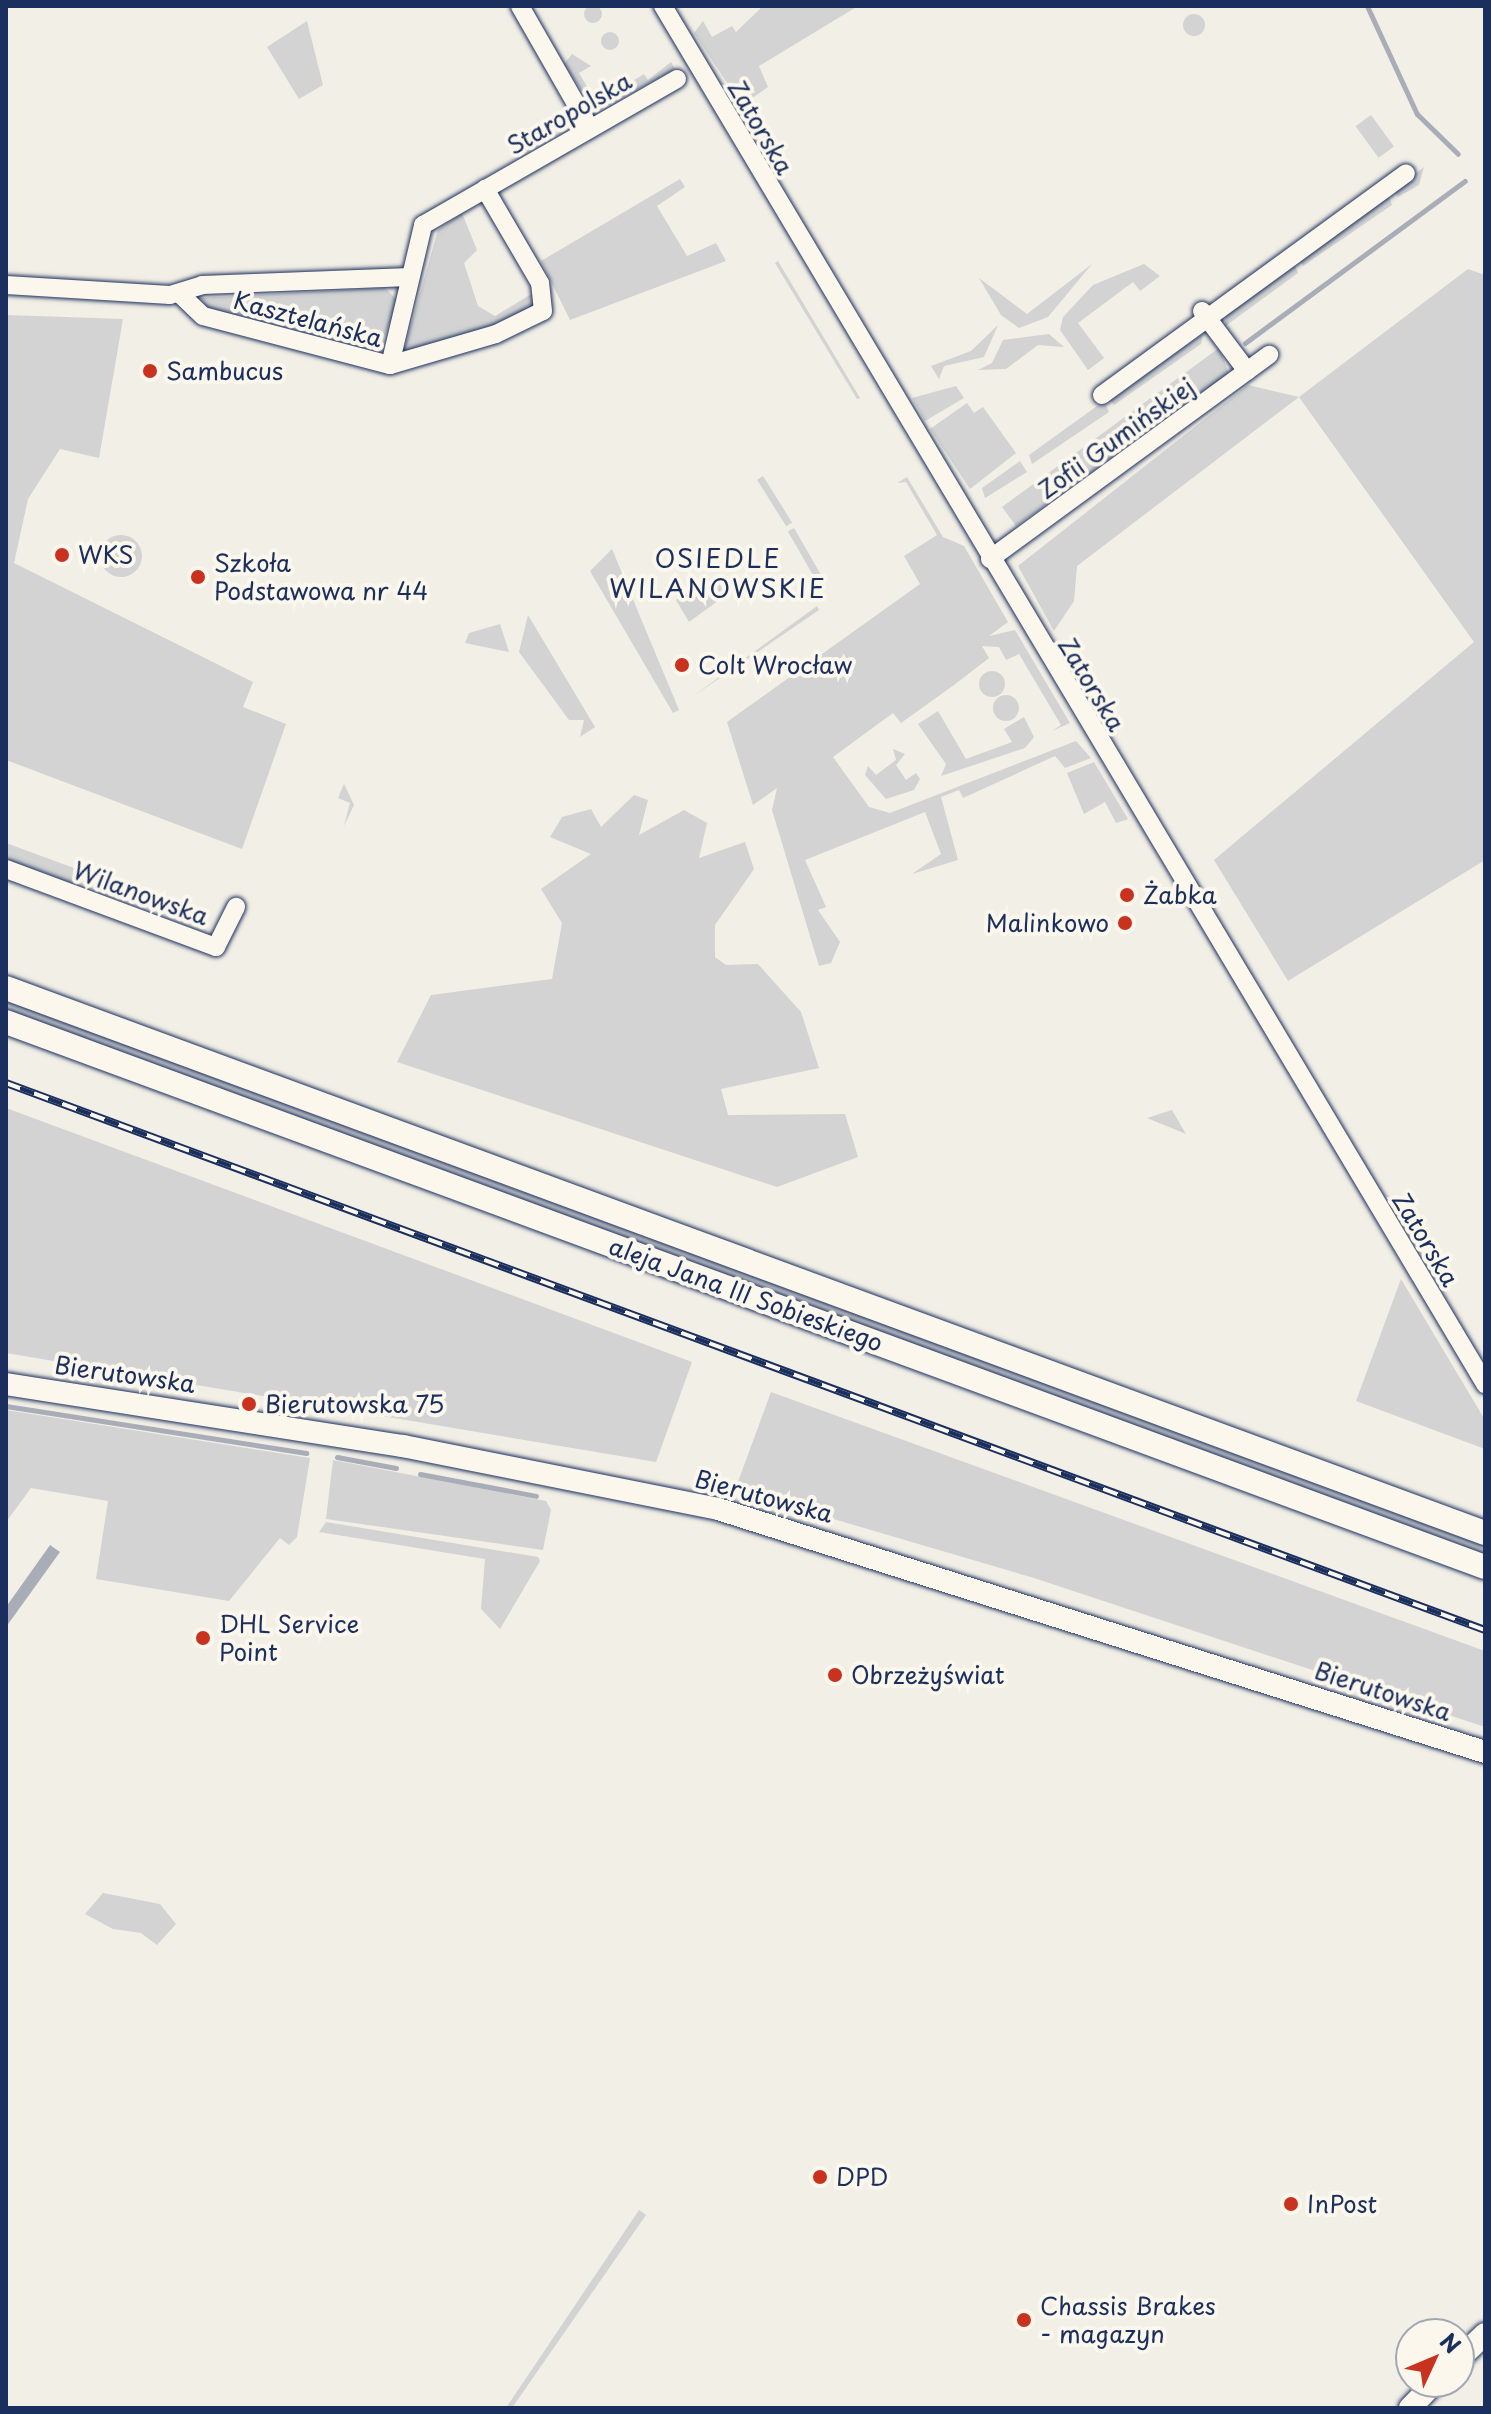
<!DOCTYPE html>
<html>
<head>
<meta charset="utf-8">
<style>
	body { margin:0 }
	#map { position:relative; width:1491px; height:2414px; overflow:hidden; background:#f2efe6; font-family:"Playpen Sans",sans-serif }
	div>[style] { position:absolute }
	.green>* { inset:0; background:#d2d3d2; transform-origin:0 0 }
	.round { border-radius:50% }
	.water>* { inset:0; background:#a9adb7 }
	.stream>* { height:5px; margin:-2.5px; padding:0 2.5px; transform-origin:2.5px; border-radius:2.5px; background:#a9adb7 }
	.roads { filter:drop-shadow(0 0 2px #1b2f5e) drop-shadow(0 0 2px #1b2f5e) }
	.minor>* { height:18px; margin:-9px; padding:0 9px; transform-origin:9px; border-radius:9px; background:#fbf7ec }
	.tertiary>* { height:22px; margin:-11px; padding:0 11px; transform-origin:11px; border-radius:11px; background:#fbf7ec }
	.secondary>* { height:24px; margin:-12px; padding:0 12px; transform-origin:12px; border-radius:12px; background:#fbf7ec }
	.rail>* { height:8px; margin-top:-4px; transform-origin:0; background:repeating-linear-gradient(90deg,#fbf7ec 0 15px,#1b2f5e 0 30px); box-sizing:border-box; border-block:2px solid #1b2f5e }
	.dots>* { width:22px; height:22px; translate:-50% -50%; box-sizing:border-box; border:4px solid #fbf7ec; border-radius:50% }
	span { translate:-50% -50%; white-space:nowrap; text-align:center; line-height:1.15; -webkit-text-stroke:8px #fbf7ec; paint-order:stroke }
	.street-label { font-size:24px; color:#1b2f5e }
	.poi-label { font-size:24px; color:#1b2f5e }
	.left { translate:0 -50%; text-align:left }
	.right { translate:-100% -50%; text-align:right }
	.neighbourhood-label { font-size:26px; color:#1b2f5e; letter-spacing:2px }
	.frame { position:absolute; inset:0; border:8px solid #1b2f5e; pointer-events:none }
	.north { position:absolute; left:1395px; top:2318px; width:80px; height:80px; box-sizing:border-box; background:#fbf7ec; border:2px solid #a1a7b3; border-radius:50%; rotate:46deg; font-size:22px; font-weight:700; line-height:32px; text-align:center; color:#1b2f5e }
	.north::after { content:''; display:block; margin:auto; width:28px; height:36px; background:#c8321e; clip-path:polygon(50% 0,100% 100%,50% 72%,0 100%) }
</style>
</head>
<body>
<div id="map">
	<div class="green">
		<div class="round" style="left:584px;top:5px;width:18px;height:18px"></div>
		<div style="clip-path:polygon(763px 6px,858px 6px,759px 66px,768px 87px,751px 99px,781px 151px,775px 155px,694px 33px,703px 21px,712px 37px,732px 26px,736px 32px)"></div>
		<div class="round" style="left:1183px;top:14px;width:22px;height:22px"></div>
		<div style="clip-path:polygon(307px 21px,323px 85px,299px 99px,267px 47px)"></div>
		<div class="round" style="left:601px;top:32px;width:18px;height:18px"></div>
		<div style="clip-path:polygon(572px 54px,591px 66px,579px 73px,596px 101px,607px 95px,611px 101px,624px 93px,621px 88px,644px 74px,648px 80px,671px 62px,675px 69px,596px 112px,564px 64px)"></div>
		<div style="left:1371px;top:115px;width:39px;height:19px;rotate:54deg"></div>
		<div style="clip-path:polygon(1424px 167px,1419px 185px,1398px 197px,1393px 190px)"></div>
		<div style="clip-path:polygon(680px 179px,685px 187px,657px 206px,687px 256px,716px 243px,726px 261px,570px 320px,541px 261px)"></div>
		<div style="clip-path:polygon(1388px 194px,1392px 205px,1303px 266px,1299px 259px)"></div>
		<div style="clip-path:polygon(462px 213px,477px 250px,464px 263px,478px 306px,495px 316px,538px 290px,541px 307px,420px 355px,404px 350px,438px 230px)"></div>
		<div style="clip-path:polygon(778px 261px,860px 398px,857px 399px,775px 263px)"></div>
		<div style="clip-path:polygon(1294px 263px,1298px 273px,1224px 327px,1227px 313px)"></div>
		<div style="clip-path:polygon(1092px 264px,1048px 317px,1019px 328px,1001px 315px,979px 278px,1027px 314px)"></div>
		<div style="clip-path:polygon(1144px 264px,1160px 276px,1140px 291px,1133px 282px,1078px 323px,1104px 358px,1088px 370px,1060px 330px,1063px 317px,1093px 285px)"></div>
		<div style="clip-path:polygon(1468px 269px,1485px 275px,1485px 860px,1288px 981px,1214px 860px,1474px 642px,1299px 397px,1077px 566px,1074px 601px,1054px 631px,1018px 566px,1248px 385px,1299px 397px)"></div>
		<div style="clip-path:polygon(385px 288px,399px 302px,376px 355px,209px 310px,201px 298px)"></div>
		<div style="clip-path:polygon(6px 315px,123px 319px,99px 458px,60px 449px,28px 499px,14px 563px,253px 682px,243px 707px,286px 724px,242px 849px,6px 760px)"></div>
		<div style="clip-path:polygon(998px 325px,984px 357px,944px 366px,939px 379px,931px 366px,971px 351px)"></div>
		<div style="clip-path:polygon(1049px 334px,1064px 347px,1038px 345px,1006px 369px,978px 370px,992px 363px,1003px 340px)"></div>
		<div style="clip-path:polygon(1203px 334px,1201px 344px,1114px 405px,1109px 399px)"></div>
		<div style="clip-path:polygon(1219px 348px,1229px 374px,1016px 526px,1002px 507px)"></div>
		<div style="clip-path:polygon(956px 386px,964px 398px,925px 421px,912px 398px)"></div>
		<div style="clip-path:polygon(1104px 401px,1109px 412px,1032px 464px,1029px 455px)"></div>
		<div style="clip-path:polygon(967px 403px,974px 413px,983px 407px,1016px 453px,970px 489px,930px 429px)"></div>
		<div style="clip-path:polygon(1020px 461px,1027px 472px,985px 498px,982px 488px)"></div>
		<div style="left:763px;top:476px;width:55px;height:7px;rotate:58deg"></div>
		<div style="clip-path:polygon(907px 477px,943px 537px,964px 546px,1008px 622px,989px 636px,1015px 630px,1070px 723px,1052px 731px,1061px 725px,1019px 654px,1006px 660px,999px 647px,982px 646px,989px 658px,954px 685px,901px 723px,893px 713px,833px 757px,869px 807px,890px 813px,1076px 741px,1091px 758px,1065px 768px,1055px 756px,963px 798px,959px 790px,941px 797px,958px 860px,912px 874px,941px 854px,925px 812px,805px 860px,826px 907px,818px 910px,840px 942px,831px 963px,819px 966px,772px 810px,777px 788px,753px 805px,727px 722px,920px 584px,904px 556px,937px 535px,906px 482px,897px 483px)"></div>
		<div style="left:794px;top:528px;width:53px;height:7px;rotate:60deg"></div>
		<div class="round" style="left:100px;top:535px;width:42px;height:42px"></div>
		<div style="clip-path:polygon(612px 549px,679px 710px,673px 713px,590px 571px)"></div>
		<div style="clip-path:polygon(715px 576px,726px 595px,689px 622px,676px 600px)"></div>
		<div style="clip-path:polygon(817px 606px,819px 610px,692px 697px)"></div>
		<div style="clip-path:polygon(528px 615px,595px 727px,580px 737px,584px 720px,569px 720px,519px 652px)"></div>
		<div style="clip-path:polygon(500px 624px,509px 652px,465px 643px,469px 633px)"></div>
		<div class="round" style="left:979px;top:671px;width:26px;height:26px"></div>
		<div class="round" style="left:993px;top:695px;width:26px;height:26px"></div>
		<div style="clip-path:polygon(938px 711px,966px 759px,1012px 742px,1004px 729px,1024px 717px,1034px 737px,1025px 748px,941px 776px,946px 764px,918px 724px)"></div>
		<div style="clip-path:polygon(893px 749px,905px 754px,896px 765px,906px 780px,916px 773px,920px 779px,914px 790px,886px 799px,865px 775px,868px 766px,876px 775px,896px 760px)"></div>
		<div style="clip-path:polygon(1094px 762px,1128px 819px,1116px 823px,1105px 802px,1084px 814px,1067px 773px)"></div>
		<div style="clip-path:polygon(344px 784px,354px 805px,344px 826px,350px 803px,338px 798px)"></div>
		<div style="clip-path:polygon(634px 795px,648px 800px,639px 835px,684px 810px,707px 823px,699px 858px,745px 842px,754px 869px,715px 925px,715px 957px,726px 965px,758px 964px,801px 1012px,819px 1068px,721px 1089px,728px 1115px,845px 1114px,858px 1157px,777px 1187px,397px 1062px,431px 995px,552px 979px,562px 923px,541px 889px,591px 854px,550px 837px,562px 817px,591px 809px,601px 827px)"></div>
		<div style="clip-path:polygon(6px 843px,74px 868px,73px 884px,6px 859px)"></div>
		<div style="clip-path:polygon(6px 999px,1453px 1534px,1485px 1546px,1485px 1556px,6px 1010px)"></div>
		<div style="clip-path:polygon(6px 1108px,692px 1362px,656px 1462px,6px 1353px)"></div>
		<div style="clip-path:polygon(1172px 1110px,1186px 1134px,1147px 1118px)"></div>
		<div style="clip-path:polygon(1401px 1279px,1485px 1420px,1485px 1449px,1356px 1401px)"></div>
		<div style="clip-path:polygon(771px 1392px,1485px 1651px,1485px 1727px,1034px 1578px,735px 1490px)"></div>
		<div style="clip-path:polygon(6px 1410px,310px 1458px,297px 1537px,289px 1545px,280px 1538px,229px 1601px,96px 1579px,108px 1501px,31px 1488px,6px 1522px)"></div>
		<div style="clip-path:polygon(333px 1460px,546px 1501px,551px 1510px,543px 1550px,326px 1519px)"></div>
		<div style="clip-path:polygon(326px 1522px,538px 1557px,540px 1561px,500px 1629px,481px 1609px,485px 1559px,319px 1532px)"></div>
		<div style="clip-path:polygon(103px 1893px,160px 1904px,176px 1924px,157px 1945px,141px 1933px,113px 1929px,85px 1914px)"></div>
		<div style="clip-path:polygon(639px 2210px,646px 2215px,512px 2408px,506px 2408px)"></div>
	</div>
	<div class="water">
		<div style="clip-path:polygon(50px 1545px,60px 1552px,6px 1627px,6px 1607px)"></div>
	</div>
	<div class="stream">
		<div style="left:1367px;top:6px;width:119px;rotate:65.2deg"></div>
		<div style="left:1417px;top:114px;width:57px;rotate:44.3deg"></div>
		<div style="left:1245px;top:343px;width:273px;rotate:-36.4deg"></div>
		<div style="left:6px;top:1406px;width:304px;rotate:8.9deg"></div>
		<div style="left:337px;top:1457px;width:60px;rotate:10.6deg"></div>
		<div style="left:420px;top:1474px;width:118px;rotate:10.7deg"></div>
	</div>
	<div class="roads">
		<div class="minor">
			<div style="left:520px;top:6px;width:141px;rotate:60.2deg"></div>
			<div style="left:663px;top:6px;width:1605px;rotate:59.18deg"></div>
			<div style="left:6px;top:285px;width:164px;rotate:3.5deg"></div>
			<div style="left:170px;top:295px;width:34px;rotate:-17deg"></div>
			<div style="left:202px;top:285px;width:208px;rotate:-2.2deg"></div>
			<div style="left:181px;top:295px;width:30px;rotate:44deg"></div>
			<div style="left:203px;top:316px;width:193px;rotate:14.7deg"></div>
			<div style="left:390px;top:365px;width:144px;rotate:-76.7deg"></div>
			<div style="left:423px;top:225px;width:293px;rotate:-29.9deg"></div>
			<div style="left:1202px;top:311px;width:75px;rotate:53.1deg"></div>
			<div style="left:390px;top:365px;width:110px;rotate:-16.3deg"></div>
			<div style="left:496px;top:334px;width:52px;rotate:-26.1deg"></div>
			<div style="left:543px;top:311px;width:28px;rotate:-96deg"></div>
			<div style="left:540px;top:283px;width:109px;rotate:-120.3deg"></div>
			<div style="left:1102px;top:395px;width:376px;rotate:-36.1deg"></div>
			<div style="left:990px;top:559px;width:346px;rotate:-36.2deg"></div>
			<div style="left:6px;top:869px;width:224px;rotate:20.4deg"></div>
			<div style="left:216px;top:947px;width:45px;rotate:-63.4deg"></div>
		</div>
		<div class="tertiary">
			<div style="left:6px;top:1384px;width:402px;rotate:8.9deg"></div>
			<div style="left:403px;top:1446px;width:321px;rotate:11.3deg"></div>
			<div style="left:718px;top:1509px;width:805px;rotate:17.58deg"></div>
			<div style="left:1459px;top:2359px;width:36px;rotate:-44deg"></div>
			<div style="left:1410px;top:2408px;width:36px;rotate:-46deg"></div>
		</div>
		<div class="secondary">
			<div style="left:6px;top:988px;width:1576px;rotate:20.23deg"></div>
			<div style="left:6px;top:1022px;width:1576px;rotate:20.23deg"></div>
		</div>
	</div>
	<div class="rail">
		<div style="left:6px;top:1083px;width:1577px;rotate:20.3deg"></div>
	</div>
	<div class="dots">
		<div style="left:150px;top:371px;background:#c8321e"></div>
		<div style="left:62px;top:555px;background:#c8321e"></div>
		<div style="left:198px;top:577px;background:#c8321e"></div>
		<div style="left:682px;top:665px;background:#c8321e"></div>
		<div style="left:1127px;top:895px;background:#c8321e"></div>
		<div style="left:1125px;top:923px;background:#c8321e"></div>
		<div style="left:249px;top:1404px;background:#c8321e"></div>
		<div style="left:203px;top:1638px;background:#c8321e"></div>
		<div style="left:835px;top:1675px;background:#c8321e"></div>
		<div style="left:820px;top:2177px;background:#c8321e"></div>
		<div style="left:1291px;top:2204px;background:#c8321e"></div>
		<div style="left:1024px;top:2320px;background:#c8321e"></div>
	</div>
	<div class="street-label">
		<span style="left:569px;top:113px;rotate:-30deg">Staropolska</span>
		<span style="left:761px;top:127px;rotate:60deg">Zatorska</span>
		<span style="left:308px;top:319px;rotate:15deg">Kasztelańska</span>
		<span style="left:1116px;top:438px;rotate:-36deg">Zofii Gumińskiej</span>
		<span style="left:1092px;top:684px;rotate:59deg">Zatorska</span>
		<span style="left:141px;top:893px;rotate:20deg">Wilanowska</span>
		<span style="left:1426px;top:1239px;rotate:59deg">Zatorska</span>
		<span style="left:746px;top:1294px;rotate:20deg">aleja Jana III Sobieskiego</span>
		<span style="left:125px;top:1374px;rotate:8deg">Bierutowska</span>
		<span style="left:764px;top:1496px;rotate:15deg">Bierutowska</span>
		<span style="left:1383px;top:1691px;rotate:18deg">Bierutowska</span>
	</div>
	<div class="poi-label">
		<span class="left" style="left:166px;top:371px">Sambucus</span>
		<span class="left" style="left:78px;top:555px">WKS</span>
		<span class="left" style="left:214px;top:577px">Szkoła<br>Podstawowa nr 44</span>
		<span class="left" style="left:698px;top:665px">Colt Wrocław</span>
		<span class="left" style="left:1143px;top:895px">Żabka</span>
		<span class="right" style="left:1109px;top:923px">Malinkowo</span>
		<span class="left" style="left:265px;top:1404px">Bierutowska 75</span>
		<span class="left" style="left:219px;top:1638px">DHL Service<br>Point</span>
		<span class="left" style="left:851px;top:1675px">Obrzeżyświat</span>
		<span class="left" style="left:836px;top:2177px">DPD</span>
		<span class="left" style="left:1307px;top:2204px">InPost</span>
		<span class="left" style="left:1040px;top:2320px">Chassis Brakes<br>- magazyn</span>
	</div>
	<div class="neighbourhood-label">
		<span style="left:718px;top:573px">OSIEDLE<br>WILANOWSKIE</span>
	</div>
	<div class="frame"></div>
	<div class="north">N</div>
</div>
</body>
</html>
